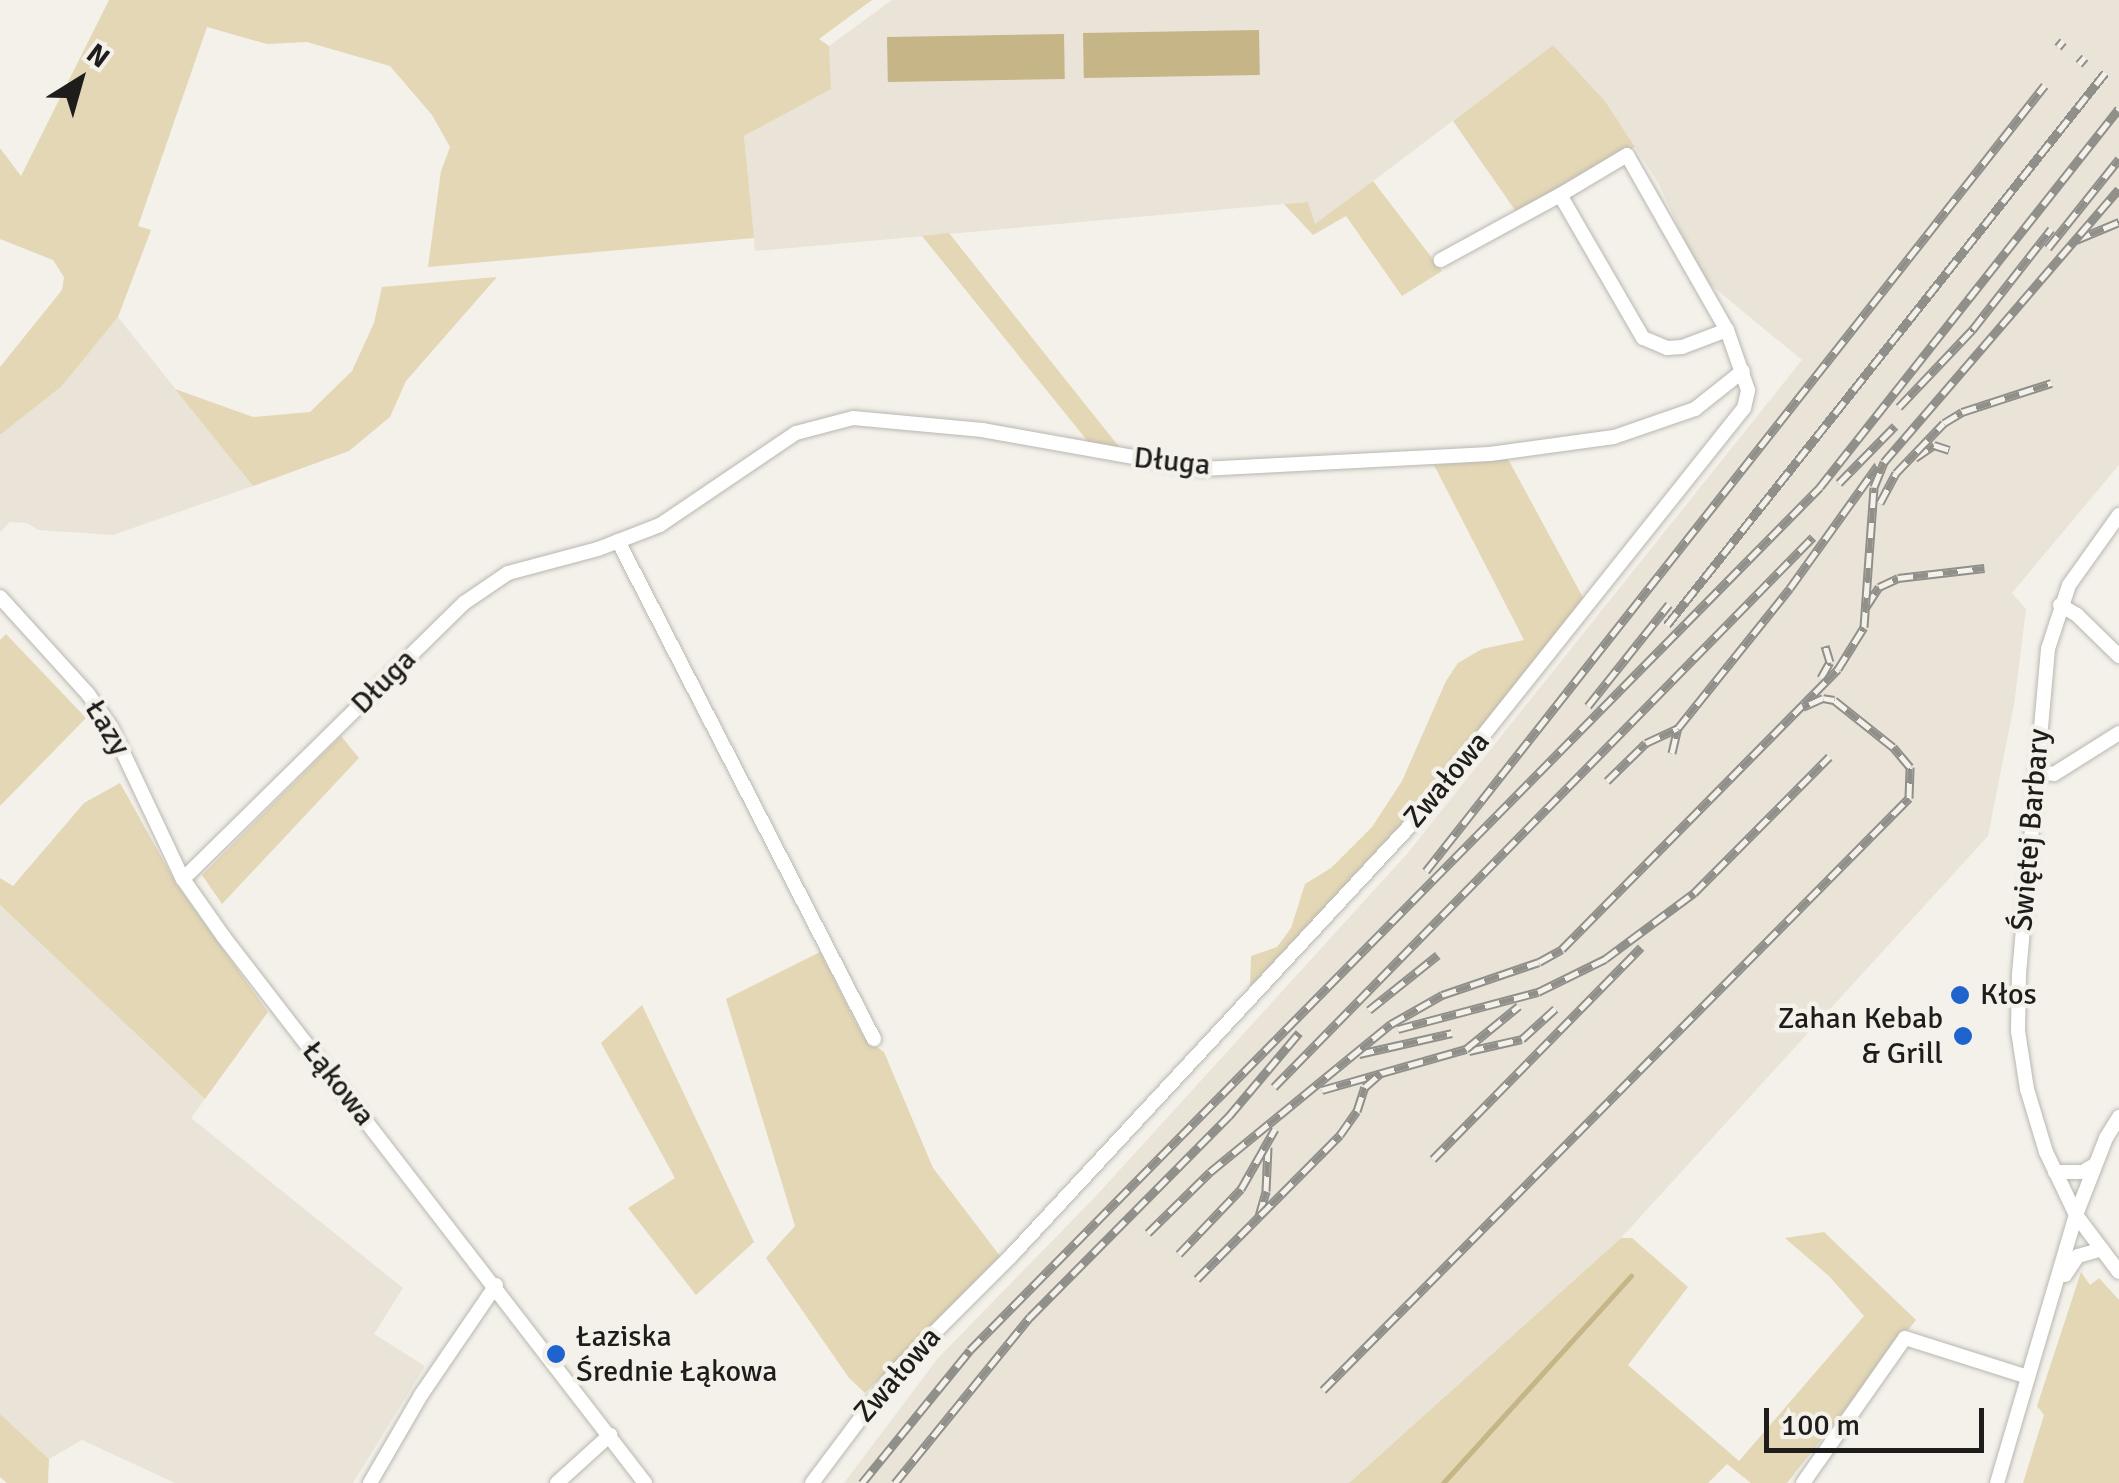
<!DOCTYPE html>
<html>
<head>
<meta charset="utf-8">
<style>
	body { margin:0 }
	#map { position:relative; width:2119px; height:1483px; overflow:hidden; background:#f3f1ea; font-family:Signika,sans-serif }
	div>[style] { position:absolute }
	.built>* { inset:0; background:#e9e4d7 }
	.green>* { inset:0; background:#e3d7b5 }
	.water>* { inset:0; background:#c5b587; transform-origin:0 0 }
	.stream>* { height:5px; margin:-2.5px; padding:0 2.5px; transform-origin:2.5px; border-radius:2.5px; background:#c5b587 }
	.roads { filter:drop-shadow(0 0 2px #b9b7b1) drop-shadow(0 0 2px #b9b7b1) }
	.minor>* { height:14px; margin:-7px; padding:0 7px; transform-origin:7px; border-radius:7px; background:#fff }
	.rail>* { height:9px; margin-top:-4.5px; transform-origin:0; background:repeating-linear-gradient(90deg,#f3f1ea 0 15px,#918f8a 0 30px); box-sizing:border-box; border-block:2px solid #918f8a }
	.dots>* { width:28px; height:28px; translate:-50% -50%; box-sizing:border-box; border:5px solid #f3f1ea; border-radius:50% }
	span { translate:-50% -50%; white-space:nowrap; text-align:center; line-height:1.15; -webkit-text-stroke:9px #f3f1ea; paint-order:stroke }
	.street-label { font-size:30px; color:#1e1d1b }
	.poi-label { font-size:30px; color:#1e1d1b }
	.left { translate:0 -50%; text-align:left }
	.right { translate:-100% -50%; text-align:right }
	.north { position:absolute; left:30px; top:30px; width:100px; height:100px; -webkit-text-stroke:8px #f3f1ea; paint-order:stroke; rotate:37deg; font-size:28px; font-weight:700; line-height:40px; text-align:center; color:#1e1d1b }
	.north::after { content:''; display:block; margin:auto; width:35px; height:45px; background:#1e1d1b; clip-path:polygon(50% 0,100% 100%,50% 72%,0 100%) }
	.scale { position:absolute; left:1764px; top:1408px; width:220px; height:45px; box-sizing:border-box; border:5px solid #1e1d1b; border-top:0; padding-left:12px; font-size:30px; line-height:35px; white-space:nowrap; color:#1e1d1b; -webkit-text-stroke:8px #f3f1ea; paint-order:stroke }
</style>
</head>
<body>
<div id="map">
	<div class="built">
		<div style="clip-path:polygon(892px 0,2119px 0,2119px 465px,2012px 593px,2026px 609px,2014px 705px,1988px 836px,1621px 1238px,1349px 1483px,844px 1483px,938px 1358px,1096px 1196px,1406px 855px,1802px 360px,1700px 276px,1659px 184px,1605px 101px,1553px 45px,1315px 225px,1307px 202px,755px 251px,744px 136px,830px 89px,829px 46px)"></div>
		<div style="clip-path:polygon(118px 317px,253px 486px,113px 535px,38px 530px,27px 523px,10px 522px,0 532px,0 435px,62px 386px)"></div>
		<div style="clip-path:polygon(0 905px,205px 1099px,191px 1118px,403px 1288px,374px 1334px,425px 1366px,353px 1483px,175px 1483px,82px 1440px,49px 1459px,0 1414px)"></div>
	</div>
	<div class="green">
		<div style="clip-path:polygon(109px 0,872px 0,819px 39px,829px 46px,831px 89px,744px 136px,754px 238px,428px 267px,441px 171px,450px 147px,432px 115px,390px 66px,307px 42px,267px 44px,207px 27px,138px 226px,151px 230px,118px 317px,62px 386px,0 435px,0 367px,62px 290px,64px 277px,53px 260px,0 239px,0 148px,21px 176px)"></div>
		<div style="clip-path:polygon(1553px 45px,1605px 101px,1635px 147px,1517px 213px,1453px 121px)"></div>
		<div style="clip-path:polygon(1373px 181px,1442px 271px,1402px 296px,1346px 216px,1313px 235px,1284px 204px,1308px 202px,1315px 224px)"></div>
		<div style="clip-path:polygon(949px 233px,1045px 354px,1124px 453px,1090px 444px,922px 236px)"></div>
		<div style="clip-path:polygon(497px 277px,406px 381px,390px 417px,349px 451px,253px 486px,175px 389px,253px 417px,310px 412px,352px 371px,374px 323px,382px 287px)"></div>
		<div style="clip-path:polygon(1508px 459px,1586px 603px,1410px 815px,1250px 987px,1251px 956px,1277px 947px,1291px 928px,1305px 884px,1331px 868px,1372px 827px,1402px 781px,1446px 681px,1458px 663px,1482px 649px,1524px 640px,1434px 465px)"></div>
		<div style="clip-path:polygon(6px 634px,86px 718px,0 806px,0 640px)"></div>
		<div style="clip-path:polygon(341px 736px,359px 758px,222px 904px,202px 875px)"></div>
		<div style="clip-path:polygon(120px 783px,177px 885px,268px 1012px,205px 1099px,0 905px,0 878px,13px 886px,84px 803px)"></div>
		<div style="clip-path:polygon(820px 952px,864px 1038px,884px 1052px,933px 1168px,1000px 1256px,865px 1393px,849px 1378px,766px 1258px,795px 1226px,726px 999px)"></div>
		<div style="clip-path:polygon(642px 1005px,754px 1242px,696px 1295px,628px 1208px,675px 1178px,601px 1043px)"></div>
		<div style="clip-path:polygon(1824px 1232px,1916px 1320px,1787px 1483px,1751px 1483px,1727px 1464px,1708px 1483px,1349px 1483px,1621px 1238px,1632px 1238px,1688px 1287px,1628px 1365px,1739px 1461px,1864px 1316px,1830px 1277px,1785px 1238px)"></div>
		<div style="clip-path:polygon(2081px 1272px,2090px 1285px,2099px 1278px,2119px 1300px,2119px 1483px,2023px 1483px,2044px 1415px,2037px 1406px)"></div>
		<div style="clip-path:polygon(0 1414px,49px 1459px,48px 1483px,7px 1483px,0 1477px)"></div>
	</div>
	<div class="water">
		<div style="left:1259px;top:30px;width:45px;height:176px;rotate:89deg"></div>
		<div style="left:1064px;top:34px;width:45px;height:177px;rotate:89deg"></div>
	</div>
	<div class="stream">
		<div style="left:1443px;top:1483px;width:280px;rotate:-47.8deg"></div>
	</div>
	<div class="roads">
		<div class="minor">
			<div style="left:1560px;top:195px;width:78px;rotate:-30.8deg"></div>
			<div style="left:1627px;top:155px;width:202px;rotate:60.3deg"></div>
			<div style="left:2119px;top:515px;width:86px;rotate:125.5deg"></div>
			<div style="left:2069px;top:585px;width:67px;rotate:108.2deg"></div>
			<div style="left:2048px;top:649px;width:326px;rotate:95.1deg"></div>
			<div style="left:2019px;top:974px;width:57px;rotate:91deg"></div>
			<div style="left:2018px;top:1031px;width:59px;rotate:81.2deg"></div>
			<div style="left:2027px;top:1089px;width:66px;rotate:73.2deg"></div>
			<div style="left:2046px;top:1152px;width:70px;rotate:64.5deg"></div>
			<div style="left:2076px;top:1215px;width:71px;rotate:53deg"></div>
			<div style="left:618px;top:541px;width:560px;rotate:62.79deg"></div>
			<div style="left:0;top:597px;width:131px;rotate:47.8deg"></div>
			<div style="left:88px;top:694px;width:40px;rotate:55.1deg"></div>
			<div style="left:111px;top:727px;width:168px;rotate:64.7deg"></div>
			<div style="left:183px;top:879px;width:70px;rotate:54.9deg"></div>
			<div style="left:223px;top:936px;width:691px;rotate:52.35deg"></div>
			<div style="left:2060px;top:605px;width:20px;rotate:30deg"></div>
			<div style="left:2077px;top:615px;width:59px;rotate:44.3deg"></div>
			<div style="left:2036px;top:772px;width:18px;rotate:6deg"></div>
			<div style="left:2054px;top:774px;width:77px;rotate:-32.2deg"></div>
			<div style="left:183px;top:879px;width:394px;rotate:-44.5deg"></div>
			<div style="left:464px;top:603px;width:53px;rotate:-34.3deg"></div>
			<div style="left:508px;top:573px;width:93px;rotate:-14.9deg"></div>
			<div style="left:598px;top:549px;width:66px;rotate:-21.2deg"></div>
			<div style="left:660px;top:525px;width:164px;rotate:-34.1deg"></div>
			<div style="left:796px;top:433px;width:59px;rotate:-14.7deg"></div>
			<div style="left:853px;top:418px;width:130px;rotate:5.3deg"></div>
			<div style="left:982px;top:430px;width:223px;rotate:10.1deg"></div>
			<div style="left:1202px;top:469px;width:288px;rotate:-3deg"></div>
			<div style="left:1490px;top:454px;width:125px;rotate:-7.8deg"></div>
			<div style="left:1614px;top:437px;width:86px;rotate:-19.1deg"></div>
			<div style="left:1695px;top:409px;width:61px;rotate:-38.4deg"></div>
			<div style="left:2055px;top:1172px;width:28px"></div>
			<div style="left:2083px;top:1172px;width:13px;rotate:-32deg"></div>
			<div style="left:2065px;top:1275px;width:23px;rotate:-56deg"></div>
			<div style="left:2078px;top:1256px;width:25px;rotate:-16deg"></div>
			<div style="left:370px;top:1483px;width:102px;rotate:-59.9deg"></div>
			<div style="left:421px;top:1395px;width:133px;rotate:-55.7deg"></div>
			<div style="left:557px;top:1483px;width:72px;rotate:-42.2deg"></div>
			<div style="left:812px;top:1483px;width:140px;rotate:-53.1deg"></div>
			<div style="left:896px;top:1371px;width:163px;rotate:-45deg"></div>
			<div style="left:1011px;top:1256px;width:600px;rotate:-47.16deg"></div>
			<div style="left:1419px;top:816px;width:522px;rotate:-51.46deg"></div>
			<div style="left:1744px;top:408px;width:18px;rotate:-77deg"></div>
			<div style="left:1748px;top:390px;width:64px;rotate:-109.3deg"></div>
			<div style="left:1727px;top:330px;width:48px;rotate:159.3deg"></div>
			<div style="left:1682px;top:347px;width:15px;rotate:176deg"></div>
			<div style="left:1667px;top:348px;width:26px;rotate:-157deg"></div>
			<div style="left:1643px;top:338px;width:165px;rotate:-120.1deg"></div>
			<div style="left:1560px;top:195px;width:136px;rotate:151.4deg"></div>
			<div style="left:1803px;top:1483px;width:177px;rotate:-54.9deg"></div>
			<div style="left:1905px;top:1338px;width:129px;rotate:17.6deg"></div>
			<div style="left:1997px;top:1483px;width:279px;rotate:-73.6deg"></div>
			<div style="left:2076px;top:1215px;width:83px;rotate:-68.7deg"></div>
			<div style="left:2106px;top:1138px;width:25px;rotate:-58deg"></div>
		</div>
	</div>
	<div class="rail">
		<div style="left:2058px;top:47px;width:8px;rotate:-50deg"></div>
		<div style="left:2079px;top:64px;width:9px;rotate:-49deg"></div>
		<div style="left:2076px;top:240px;width:47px;rotate:-22.7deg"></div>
		<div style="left:2048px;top:248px;width:114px;rotate:-51.4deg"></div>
		<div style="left:1899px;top:407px;width:108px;rotate:-46.5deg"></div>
		<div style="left:1973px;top:329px;width:127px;rotate:-52deg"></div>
		<div style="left:1915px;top:458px;width:23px;rotate:-34deg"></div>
		<div style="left:1934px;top:445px;width:16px;rotate:18deg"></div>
		<div style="left:1839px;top:483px;width:80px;rotate:-45.5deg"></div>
		<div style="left:1880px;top:503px;width:34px;rotate:-62deg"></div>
		<div style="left:1896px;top:473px;width:69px;rotate:-46.2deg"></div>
		<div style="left:1944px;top:423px;width:21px;rotate:-31deg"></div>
		<div style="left:1962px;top:412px;width:94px;rotate:-18deg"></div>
		<div style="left:1866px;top:607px;width:24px;rotate:-57deg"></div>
		<div style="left:1879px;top:587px;width:21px;rotate:-25deg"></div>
		<div style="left:1898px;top:578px;width:87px;rotate:-6.6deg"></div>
		<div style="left:1667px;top:625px;width:705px;rotate:-51.57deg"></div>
		<div style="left:1821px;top:678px;width:18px;rotate:-61deg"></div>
		<div style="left:1830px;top:662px;width:17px;rotate:-107deg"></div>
		<div style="left:1588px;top:706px;width:130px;rotate:-51.5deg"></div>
		<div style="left:1672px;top:753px;width:26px;rotate:-77deg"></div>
		<div style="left:1678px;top:728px;width:179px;rotate:-51.3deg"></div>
		<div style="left:1790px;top:588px;width:151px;rotate:-54.4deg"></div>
		<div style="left:1607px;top:781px;width:54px;rotate:-44.3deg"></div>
		<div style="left:1646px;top:743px;width:35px;rotate:-25deg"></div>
		<div style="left:1426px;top:871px;width:1000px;rotate:-51.78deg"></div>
		<div style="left:1369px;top:1010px;width:88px;rotate:-38.6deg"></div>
		<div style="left:1398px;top:1029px;width:145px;rotate:-14.8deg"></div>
		<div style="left:1538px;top:992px;width:75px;rotate:-26.2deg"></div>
		<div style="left:1605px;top:959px;width:111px;rotate:-36.6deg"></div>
		<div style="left:1694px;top:893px;width:192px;rotate:-45.2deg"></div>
		<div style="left:1469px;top:1051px;width:54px;rotate:-12.8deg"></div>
		<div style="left:1522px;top:1039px;width:45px;rotate:-42.3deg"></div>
		<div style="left:1359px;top:1054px;width:95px;rotate:-12.7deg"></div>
		<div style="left:1274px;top:1087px;width:770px;rotate:-45.58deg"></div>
		<div style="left:1322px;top:1090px;width:150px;rotate:-15.9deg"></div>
		<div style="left:1466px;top:1049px;width:68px;rotate:-39.1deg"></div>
		<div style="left:1433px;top:1159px;width:297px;rotate:-45.5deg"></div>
		<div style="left:1259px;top:1216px;width:26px;rotate:-74deg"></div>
		<div style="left:1266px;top:1191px;width:44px;rotate:-87.4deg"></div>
		<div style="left:1148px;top:1233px;width:87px;rotate:-44.5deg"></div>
		<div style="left:1210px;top:1172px;width:234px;rotate:-39.3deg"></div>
		<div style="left:1391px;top:1024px;width:59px;rotate:-29.6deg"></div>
		<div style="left:1442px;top:995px;width:102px;rotate:-18.8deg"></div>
		<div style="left:1539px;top:962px;width:26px;rotate:-29deg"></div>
		<div style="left:1562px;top:949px;width:393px;rotate:-45.4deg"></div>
		<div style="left:1838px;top:669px;width:49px;rotate:-58.2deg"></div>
		<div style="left:1864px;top:627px;width:140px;rotate:-85.9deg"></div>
		<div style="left:1874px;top:487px;width:27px;rotate:-68deg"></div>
		<div style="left:1884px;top:462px;width:360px;rotate:-49.3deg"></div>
		<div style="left:1179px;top:1254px;width:90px;rotate:-46.4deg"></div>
		<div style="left:1241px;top:1189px;width:69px;rotate:-60.5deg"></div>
		<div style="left:1197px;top:1279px;width:203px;rotate:-45.2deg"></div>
		<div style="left:1340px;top:1135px;width:29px;rotate:-55deg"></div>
		<div style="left:1357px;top:1111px;width:25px;rotate:-72deg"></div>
		<div style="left:1365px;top:1087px;width:21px;rotate:-41deg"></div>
		<div style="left:1323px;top:1390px;width:833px;rotate:-45.29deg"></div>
		<div style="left:1909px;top:798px;width:31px;rotate:-88deg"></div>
		<div style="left:1910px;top:767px;width:26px;rotate:-130deg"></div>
		<div style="left:1893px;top:747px;width:75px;rotate:-141.5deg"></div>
		<div style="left:1834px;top:700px;width:11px;rotate:-170deg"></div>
		<div style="left:1823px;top:698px;width:22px;rotate:156deg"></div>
		<div style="left:862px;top:1483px;width:171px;rotate:-50.9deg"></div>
		<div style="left:970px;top:1350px;width:1211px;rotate:-45.43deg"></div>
		<div style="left:1820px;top:487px;width:482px;rotate:-51.7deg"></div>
		<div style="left:895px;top:1483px;width:214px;rotate:-50.9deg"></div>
		<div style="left:1030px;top:1317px;width:283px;rotate:-45.3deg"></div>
		<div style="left:1229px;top:1116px;width:109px;rotate:-49.9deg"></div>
	</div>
	<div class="dots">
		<div style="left:1960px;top:995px;background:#1f63cf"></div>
		<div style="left:1963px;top:1036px;background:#1f63cf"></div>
		<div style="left:556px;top:1354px;background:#1f63cf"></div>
	</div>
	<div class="street-label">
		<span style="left:1172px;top:462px;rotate:6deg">Długa</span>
		<span style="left:384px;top:682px;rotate:-45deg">Długa</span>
		<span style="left:107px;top:728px;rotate:59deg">Łazy</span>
		<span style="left:1447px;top:780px;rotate:-50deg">Zwałowa</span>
		<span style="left:2031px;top:830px;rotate:-85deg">Świętej Barbary</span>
		<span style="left:338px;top:1084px;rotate:52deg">Łąkowa</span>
		<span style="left:898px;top:1375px;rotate:-49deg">Zwałowa</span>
	</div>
	<div class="poi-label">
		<span class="left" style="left:1980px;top:995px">Kłos</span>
		<span class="right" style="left:1943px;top:1036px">Zahan Kebab<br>&amp; Grill</span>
		<span class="left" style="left:576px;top:1354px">Łaziska<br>Średnie Łąkowa</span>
	</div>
	<div class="north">N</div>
	<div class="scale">100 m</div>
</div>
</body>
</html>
